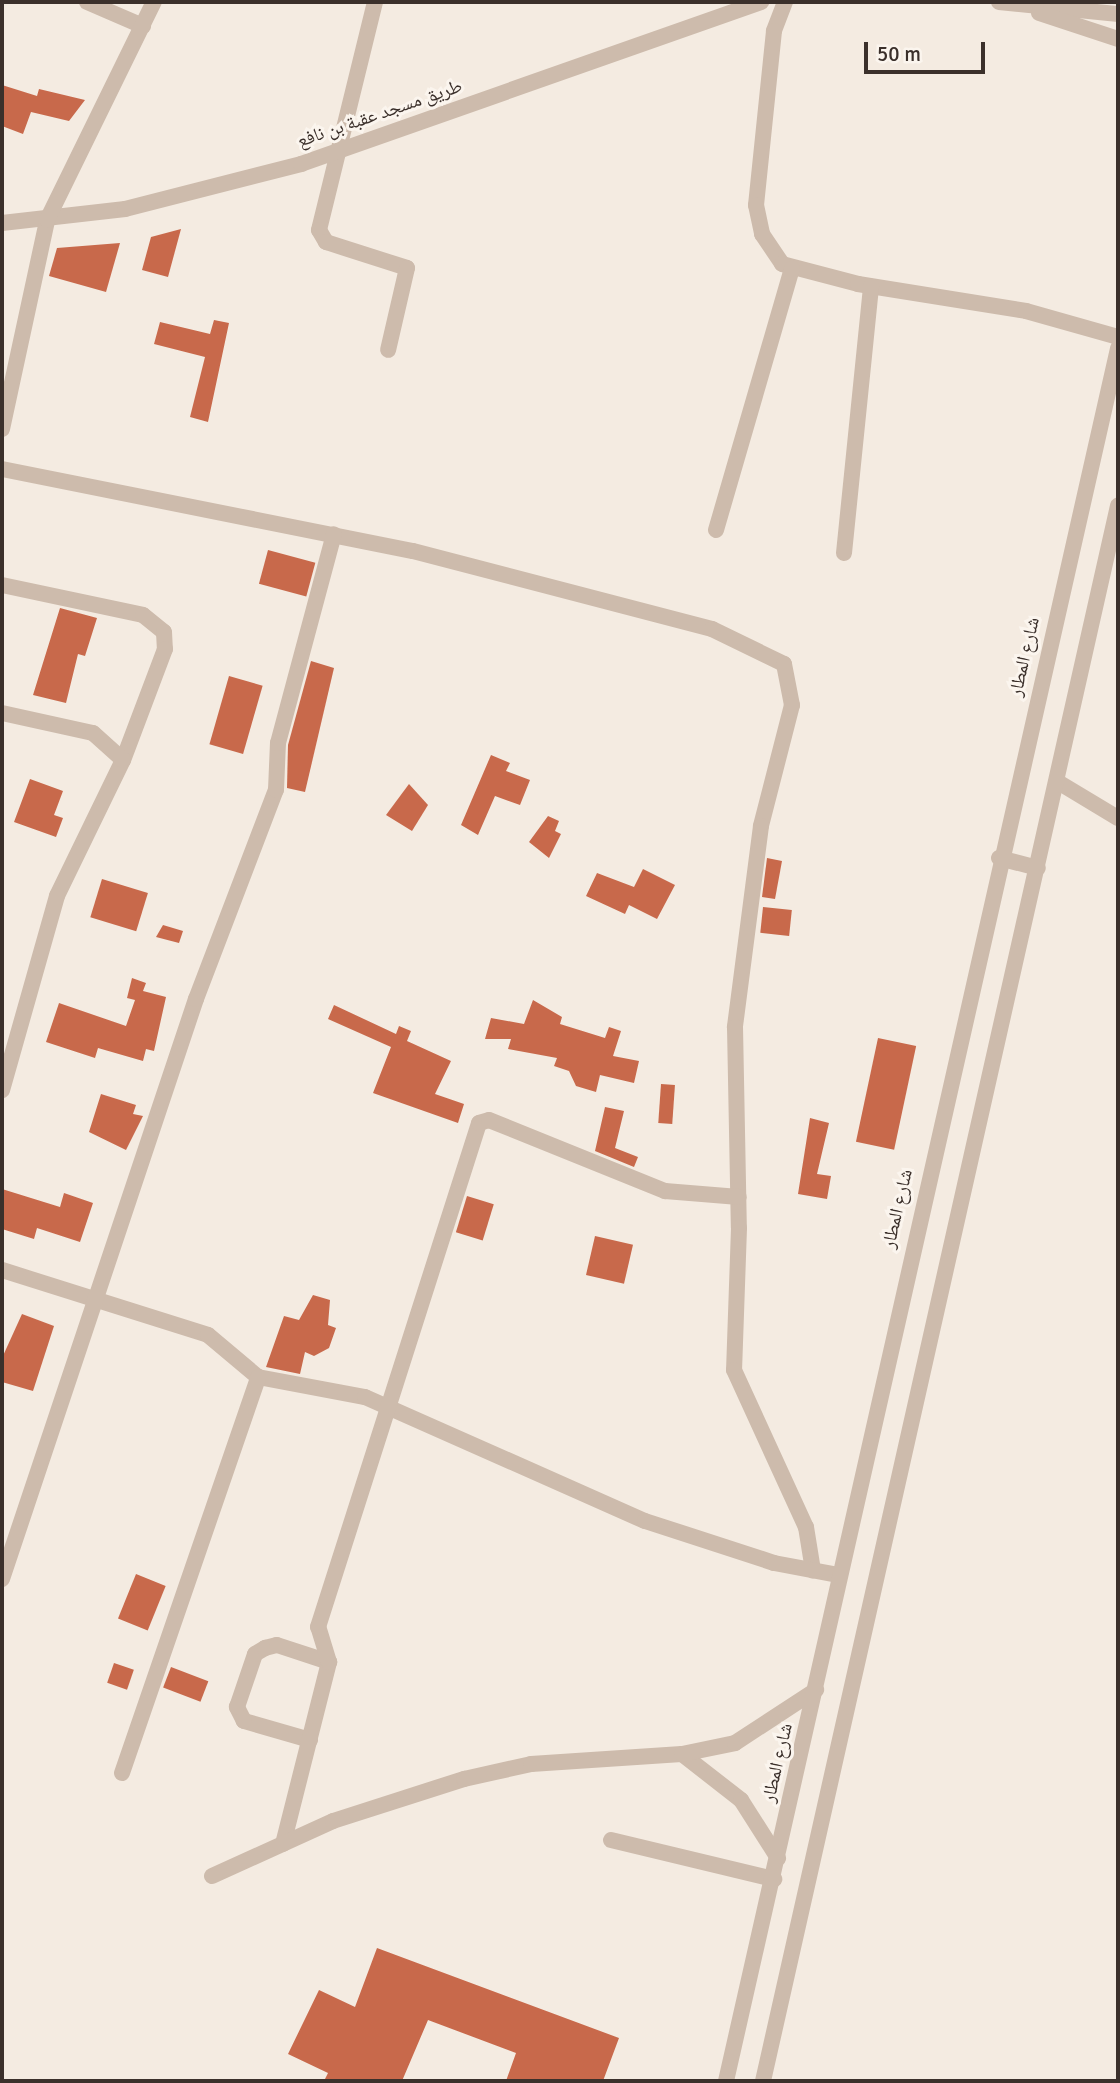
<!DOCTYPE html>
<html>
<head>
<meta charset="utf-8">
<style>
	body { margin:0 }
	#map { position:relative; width:1120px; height:2083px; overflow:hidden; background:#f4ebe1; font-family:Signika,"Noto Naskh Arabic",sans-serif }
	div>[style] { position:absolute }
	.building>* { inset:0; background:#c8694b; transform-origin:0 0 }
	.minor>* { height:16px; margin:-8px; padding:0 8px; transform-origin:8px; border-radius:8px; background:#cdbbac }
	span { translate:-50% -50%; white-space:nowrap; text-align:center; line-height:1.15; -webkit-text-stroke:6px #fbf5ee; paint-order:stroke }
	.street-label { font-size:19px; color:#3b302b }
	.frame { position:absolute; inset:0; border:4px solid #3b302b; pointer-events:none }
	.scale { position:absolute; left:864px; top:42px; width:121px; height:32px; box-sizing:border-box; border:4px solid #3b302b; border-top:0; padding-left:9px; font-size:21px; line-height:24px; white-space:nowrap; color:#3b302b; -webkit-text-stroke:5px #fbf5ee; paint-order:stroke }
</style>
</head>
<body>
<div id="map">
	<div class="building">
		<div style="clip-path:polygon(2px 85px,37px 96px,39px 89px,85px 100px,69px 121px,31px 112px,23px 134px,2px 126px)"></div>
		<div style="clip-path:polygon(181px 229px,168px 277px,142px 270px,151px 237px)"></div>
		<div style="clip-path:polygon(120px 243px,106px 292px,49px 276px,57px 248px)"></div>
		<div style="clip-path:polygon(214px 320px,229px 323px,208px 422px,190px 417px,205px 357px,154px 344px,160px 322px,210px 334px)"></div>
		<div style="left:268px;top:550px;width:49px;height:35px;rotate:15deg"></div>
		<div style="clip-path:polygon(60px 608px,97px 618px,85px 656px,78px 654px,66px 703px,33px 695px)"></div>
		<div style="clip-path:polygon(311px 661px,334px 668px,305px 792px,287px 788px,288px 745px)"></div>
		<div style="left:229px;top:676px;width:35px;height:71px;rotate:16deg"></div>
		<div style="clip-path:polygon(491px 755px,510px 763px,506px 771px,530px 780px,520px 805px,495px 796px,478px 835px,461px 825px)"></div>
		<div style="clip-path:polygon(30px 779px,63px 791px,54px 815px,63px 818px,56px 837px,14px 822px)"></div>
		<div style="clip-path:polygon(409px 784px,428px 805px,412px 831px,386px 815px)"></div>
		<div style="clip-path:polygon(548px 816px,559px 821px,555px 831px,561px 834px,549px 858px,529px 842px)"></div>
		<div style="clip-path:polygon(767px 858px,782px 861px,775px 899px,762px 897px)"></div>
		<div style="clip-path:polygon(643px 869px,675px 885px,657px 919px,629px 905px,625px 914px,586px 896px,597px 873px,634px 887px)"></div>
		<div style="left:102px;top:879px;width:48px;height:40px;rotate:17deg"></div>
		<div style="left:763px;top:907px;width:29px;height:26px;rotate:6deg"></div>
		<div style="clip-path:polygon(163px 925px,183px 931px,179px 943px,156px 937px)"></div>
		<div style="clip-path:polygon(132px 978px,146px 983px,143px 991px,166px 997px,154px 1051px,146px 1049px,143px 1061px,98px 1048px,95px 1058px,46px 1042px,59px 1003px,126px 1026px,135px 1000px,127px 998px)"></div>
		<div style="clip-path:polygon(533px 1000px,562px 1017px,560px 1024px,605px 1038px,609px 1027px,621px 1031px,613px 1056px,639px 1061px,634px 1083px,600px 1075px,596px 1092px,576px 1086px,569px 1071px,554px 1066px,557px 1058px,508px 1049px,511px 1039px,485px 1039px,491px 1018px,524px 1024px)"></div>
		<div style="clip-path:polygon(334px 1005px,396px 1034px,399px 1026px,411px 1031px,407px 1041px,451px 1061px,435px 1094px,464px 1104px,458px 1123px,373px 1093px,391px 1047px,328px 1019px)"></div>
		<div style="left:878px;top:1038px;width:39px;height:106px;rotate:12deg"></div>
		<div style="left:661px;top:1084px;width:14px;height:39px;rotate:4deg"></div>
		<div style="clip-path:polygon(101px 1094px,136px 1105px,133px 1114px,143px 1116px,126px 1150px,89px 1132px)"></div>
		<div style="clip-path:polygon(605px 1107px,624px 1111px,615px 1148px,638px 1157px,634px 1167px,595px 1151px)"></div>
		<div style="clip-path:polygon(810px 1118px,829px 1123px,817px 1174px,831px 1176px,827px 1199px,798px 1194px)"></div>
		<div style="clip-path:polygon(2px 1189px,60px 1207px,64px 1193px,93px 1203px,80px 1242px,37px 1228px,34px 1239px,2px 1229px)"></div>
		<div style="left:467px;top:1196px;width:28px;height:38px;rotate:17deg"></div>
		<div style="left:595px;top:1236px;width:39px;height:40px;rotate:13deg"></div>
		<div style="clip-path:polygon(313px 1295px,330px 1300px,328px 1325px,336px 1328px,329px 1348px,314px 1356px,305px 1352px,300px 1374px,266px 1367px,284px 1316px,299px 1320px)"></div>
		<div style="clip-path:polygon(22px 1314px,54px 1326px,33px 1391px,2px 1382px,2px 1358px)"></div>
		<div style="left:136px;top:1574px;width:32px;height:48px;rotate:22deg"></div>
		<div style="left:114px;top:1663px;width:21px;height:21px;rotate:19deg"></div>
		<div style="left:171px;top:1667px;width:40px;height:22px;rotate:21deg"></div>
		<div style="clip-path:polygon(377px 1948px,619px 2038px,603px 2081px,506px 2081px,516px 2053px,428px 2020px,402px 2081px,324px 2081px,328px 2073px,288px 2054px,319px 1990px,355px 2007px)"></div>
	</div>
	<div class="minor">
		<div style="left:87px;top:2px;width:61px;rotate:23.2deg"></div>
		<div style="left:375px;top:2px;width:235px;rotate:103.8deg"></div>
		<div style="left:319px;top:230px;width:14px;rotate:60deg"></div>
		<div style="left:326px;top:242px;width:85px;rotate:17.8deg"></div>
		<div style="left:407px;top:268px;width:84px;rotate:103deg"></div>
		<div style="left:785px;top:2px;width:31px;rotate:111deg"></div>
		<div style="left:774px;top:31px;width:175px;rotate:95.9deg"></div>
		<div style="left:756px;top:205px;width:30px;rotate:78deg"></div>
		<div style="left:762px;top:234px;width:36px;rotate:56deg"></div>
		<div style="left:782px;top:264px;width:79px;rotate:14.7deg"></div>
		<div style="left:858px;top:284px;width:170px;rotate:9.1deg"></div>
		<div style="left:1026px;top:311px;width:96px;rotate:15.8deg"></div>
		<div style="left:999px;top:2px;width:120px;rotate:5.8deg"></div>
		<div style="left:1039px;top:13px;width:83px;rotate:18.2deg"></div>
		<div style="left:2px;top:223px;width:124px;rotate:-6.5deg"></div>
		<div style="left:125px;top:209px;width:182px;rotate:-14.3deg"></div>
		<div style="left:301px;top:164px;width:488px;rotate:-19.4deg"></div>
		<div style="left:2px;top:429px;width:214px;rotate:-77.8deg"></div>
		<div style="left:47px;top:220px;width:243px;rotate:-63.9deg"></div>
		<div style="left:2px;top:469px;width:419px;rotate:11.3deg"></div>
		<div style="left:413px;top:551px;width:309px;rotate:14.6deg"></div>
		<div style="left:712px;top:629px;width:80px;rotate:25.9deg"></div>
		<div style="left:784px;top:664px;width:42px;rotate:79deg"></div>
		<div style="left:792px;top:705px;width:125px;rotate:104.4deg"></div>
		<div style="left:761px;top:826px;width:203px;rotate:97.4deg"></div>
		<div style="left:735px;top:1027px;width:201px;rotate:88.9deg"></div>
		<div style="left:739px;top:1228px;width:142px;rotate:92deg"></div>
		<div style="left:734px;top:1370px;width:173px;rotate:65.4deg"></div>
		<div style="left:806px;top:1527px;width:44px;rotate:80.8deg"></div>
		<div style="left:716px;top:530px;width:272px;rotate:-73.8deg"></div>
		<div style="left:844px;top:553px;width:268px;rotate:-84.2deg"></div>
		<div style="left:2px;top:585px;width:144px;rotate:12deg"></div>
		<div style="left:143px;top:615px;width:27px;rotate:39deg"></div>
		<div style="left:164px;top:632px;width:17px;rotate:87deg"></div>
		<div style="left:165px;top:649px;width:119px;rotate:110.7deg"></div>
		<div style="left:123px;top:760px;width:151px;rotate:115.9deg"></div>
		<div style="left:57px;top:896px;width:202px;rotate:105.8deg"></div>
		<div style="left:2px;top:713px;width:93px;rotate:12.4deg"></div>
		<div style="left:93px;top:733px;width:40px;rotate:42deg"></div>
		<div style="left:1058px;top:782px;width:70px;rotate:31deg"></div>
		<div style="left:999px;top:858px;width:40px;rotate:14.4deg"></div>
		<div style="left:2px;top:1270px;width:216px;rotate:17.5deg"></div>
		<div style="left:208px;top:1335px;width:65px;rotate:40deg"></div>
		<div style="left:258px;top:1377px;width:109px;rotate:10.6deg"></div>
		<div style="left:365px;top:1397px;width:306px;rotate:23.9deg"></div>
		<div style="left:645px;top:1521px;width:136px;rotate:18deg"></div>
		<div style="left:774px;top:1563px;width:66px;rotate:10.5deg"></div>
		<div style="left:2px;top:1579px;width:612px;rotate:-71.51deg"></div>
		<div style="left:196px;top:999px;width:224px;rotate:-69.1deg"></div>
		<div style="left:276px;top:790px;width:47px;rotate:-87.6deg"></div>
		<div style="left:278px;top:743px;width:216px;rotate:-75deg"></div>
		<div style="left:310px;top:1740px;width:69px;rotate:-163.9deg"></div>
		<div style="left:244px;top:1721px;width:16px;rotate:-117deg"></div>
		<div style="left:237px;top:1707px;width:56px;rotate:-71.2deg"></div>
		<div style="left:255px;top:1654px;width:12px;rotate:-31deg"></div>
		<div style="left:265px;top:1648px;width:12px;rotate:-14deg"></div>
		<div style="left:277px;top:1645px;width:55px;rotate:18.1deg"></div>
		<div style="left:682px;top:1754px;width:75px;rotate:37.9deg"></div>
		<div style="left:741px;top:1800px;width:69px;rotate:57.5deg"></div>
		<div style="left:122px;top:1773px;width:419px;rotate:-71deg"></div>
		<div style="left:611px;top:1840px;width:168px;rotate:13.5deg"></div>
		<div style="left:283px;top:1844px;width:188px;rotate:-75.8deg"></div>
		<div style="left:329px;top:1662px;width:37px;rotate:-107deg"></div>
		<div style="left:318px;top:1627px;width:529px;rotate:-72.28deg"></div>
		<div style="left:479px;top:1123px;width:10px;rotate:-17deg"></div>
		<div style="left:489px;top:1120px;width:190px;rotate:22deg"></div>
		<div style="left:665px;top:1191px;width:74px;rotate:4.6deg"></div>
		<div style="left:212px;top:1876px;width:133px;rotate:-24.4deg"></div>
		<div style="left:333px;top:1821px;width:138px;rotate:-17.8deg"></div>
		<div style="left:464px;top:1779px;width:69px;rotate:-12.6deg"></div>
		<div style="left:531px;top:1764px;width:151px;rotate:-3.8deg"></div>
		<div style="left:682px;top:1754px;width:54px;rotate:-11.7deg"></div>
		<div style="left:735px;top:1743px;width:97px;rotate:-33.2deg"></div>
		<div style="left:726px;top:2081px;width:1777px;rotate:-77.25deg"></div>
		<div style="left:763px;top:2081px;width:1615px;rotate:-77.3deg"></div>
	</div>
	<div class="street-label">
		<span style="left:380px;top:114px;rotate:-19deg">طريق مسجد عقبة بن نافع</span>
		<span style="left:1025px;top:657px;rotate:-77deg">شارع المطار</span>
		<span style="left:898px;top:1209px;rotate:-77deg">شارع المطار</span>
		<span style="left:778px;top:1763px;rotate:-77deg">شارع المطار</span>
	</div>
	<div class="frame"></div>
	<div class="scale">50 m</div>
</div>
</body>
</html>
